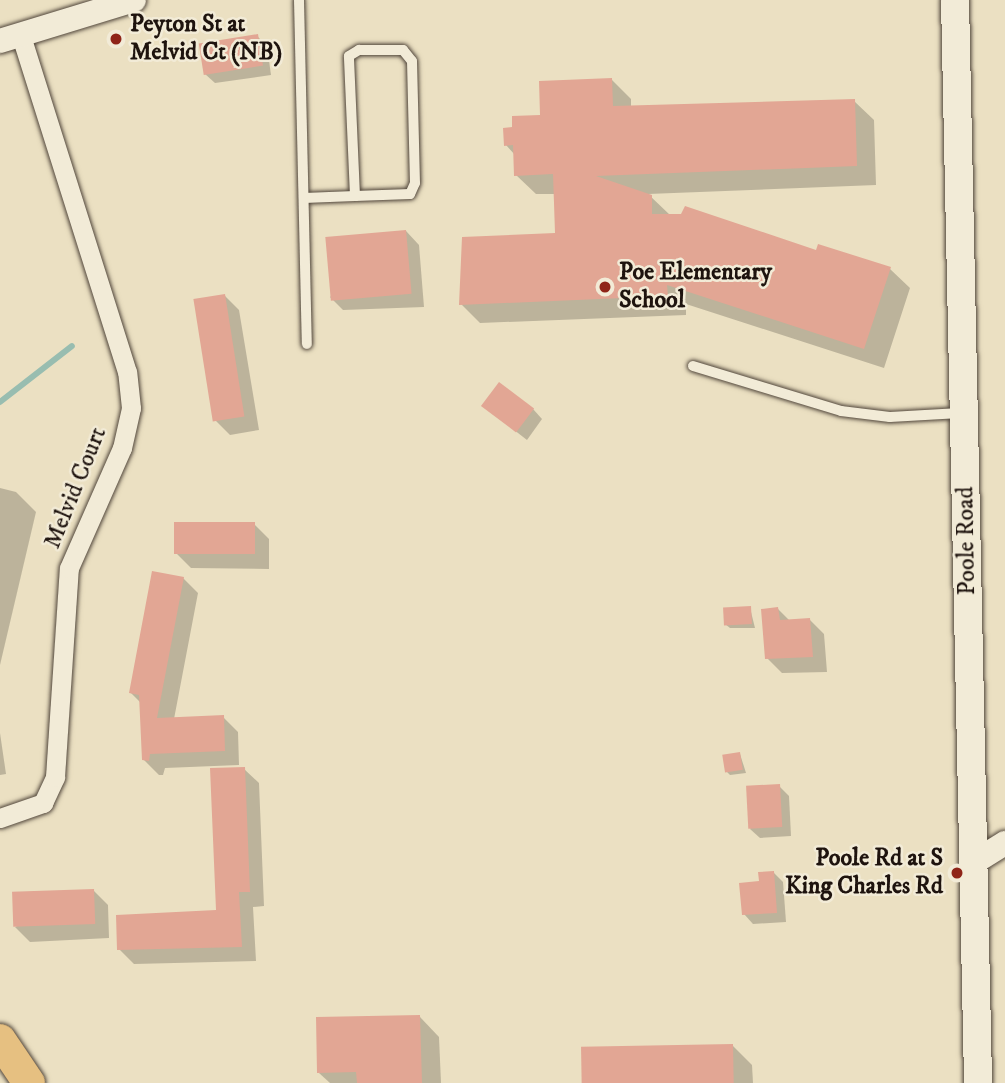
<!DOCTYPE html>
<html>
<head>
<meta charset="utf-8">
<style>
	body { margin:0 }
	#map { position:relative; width:1005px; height:1083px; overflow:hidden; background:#ebe0c2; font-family:"IM FELL DW Pica",serif }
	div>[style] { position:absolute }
	.shadow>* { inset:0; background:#0003 }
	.stream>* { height:6px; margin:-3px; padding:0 3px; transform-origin:3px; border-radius:3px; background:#98bdb0 }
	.building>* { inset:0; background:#e2a694; transform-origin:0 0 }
	.roads { filter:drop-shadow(0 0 2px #51463b) drop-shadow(0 0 2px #51463b) }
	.service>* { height:10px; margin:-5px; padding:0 5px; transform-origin:5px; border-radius:5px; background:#f2ebd7 }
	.minor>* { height:19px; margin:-9.5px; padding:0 9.5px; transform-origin:9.5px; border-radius:9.5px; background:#f2ebd7 }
	.tertiary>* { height:24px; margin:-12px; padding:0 12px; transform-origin:12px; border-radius:12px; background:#f2ebd7 }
	.secondary>* { height:28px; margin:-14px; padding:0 14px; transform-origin:14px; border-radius:14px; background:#f2ebd7 }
	.primary>* { height:32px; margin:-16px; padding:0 16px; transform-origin:16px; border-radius:16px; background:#e6c081 }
	.dots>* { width:19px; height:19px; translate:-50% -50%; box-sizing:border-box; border:4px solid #f2ebd7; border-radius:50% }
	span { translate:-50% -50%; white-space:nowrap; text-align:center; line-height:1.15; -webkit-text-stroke:5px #f2ebd7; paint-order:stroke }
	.poi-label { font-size:24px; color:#1e130e; font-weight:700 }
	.left { translate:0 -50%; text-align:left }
	.right { translate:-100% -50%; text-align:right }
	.street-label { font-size:24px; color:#1e130e }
</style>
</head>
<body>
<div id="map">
	<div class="shadow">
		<div style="clip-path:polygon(257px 36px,267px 46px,271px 75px,215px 83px,205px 74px)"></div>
		<div style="clip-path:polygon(612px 80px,631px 99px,631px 107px,854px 101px,874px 120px,876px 185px,648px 194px,670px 215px,890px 269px,910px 288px,884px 368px,686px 304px,686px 315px,480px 323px,461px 304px,557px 235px,555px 194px,536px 194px,516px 175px,515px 155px,506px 145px,541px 117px)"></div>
		<div style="clip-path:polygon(406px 231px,419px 245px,424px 307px,343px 310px,330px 297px)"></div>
		<div style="clip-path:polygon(224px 295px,239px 310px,259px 430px,230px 435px,215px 420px)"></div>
		<div style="clip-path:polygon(483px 406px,533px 409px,542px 419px,527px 440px)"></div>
		<div style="clip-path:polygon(0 488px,16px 492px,36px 512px,0 665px)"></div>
		<div style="clip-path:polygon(254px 524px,269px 539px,269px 569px,191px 568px,176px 553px)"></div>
		<div style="clip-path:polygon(183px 578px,198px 593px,174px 719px,223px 717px,238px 732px,239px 765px,165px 768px,163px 775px,159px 775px,144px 760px,142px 704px,131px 693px)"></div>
		<div style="clip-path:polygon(750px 608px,755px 628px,730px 628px,725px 624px)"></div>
		<div style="clip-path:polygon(778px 609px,790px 621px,809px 619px,824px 634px,827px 672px,782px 673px,767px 658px)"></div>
		<div style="clip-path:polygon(0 733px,6px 774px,0 775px)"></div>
		<div style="clip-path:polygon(740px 754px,746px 773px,730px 775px,726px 771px)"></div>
		<div style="clip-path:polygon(244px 769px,259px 783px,264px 906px,253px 907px,256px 961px,134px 964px,119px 949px,218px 912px)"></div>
		<div style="clip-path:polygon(779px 786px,789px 796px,791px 836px,760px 838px,750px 829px)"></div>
		<div style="clip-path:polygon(773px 872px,783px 882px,786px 922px,753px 924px,744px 914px,760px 883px)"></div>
		<div style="clip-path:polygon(93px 890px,108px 905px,109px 938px,30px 942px,15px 927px)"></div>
		<div style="clip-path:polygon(420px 1017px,439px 1037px,441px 1083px,330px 1083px,319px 1073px)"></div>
		<div style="clip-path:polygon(733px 1046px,752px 1065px,753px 1083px,584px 1083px)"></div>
	</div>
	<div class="stream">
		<div style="left:0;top:402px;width:91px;rotate:-37.9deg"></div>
	</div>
	<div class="building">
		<div style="left:258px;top:34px;width:32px;height:60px;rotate:81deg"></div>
		<div style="clip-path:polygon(612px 78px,613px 106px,855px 99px,857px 166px,596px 176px,652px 195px,652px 214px,681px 214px,685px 206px,816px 250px,818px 244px,891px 267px,864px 349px,667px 285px,668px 296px,459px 305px,462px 237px,555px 233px,553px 174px,514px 176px,513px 145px,504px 146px,503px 128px,512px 127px,512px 116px,540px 115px,539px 81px)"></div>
		<div style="left:406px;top:230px;width:64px;height:81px;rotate:85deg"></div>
		<div style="left:225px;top:294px;width:124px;height:32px;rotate:81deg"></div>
		<div style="left:499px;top:382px;width:44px;height:30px;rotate:37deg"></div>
		<div style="left:174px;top:522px;width:81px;height:32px"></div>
		<div style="clip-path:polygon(152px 571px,184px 577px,157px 718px,224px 715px,225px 751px,150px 754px,149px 761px,142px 760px,139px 695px,129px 693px)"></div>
		<div style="left:751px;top:606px;width:18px;height:28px;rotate:87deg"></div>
		<div style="clip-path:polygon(778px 607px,780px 620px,810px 618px,813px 657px,765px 659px,761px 609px)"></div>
		<div style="left:740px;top:752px;width:18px;height:18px;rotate:81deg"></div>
		<div style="clip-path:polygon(245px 767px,250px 892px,239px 892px,242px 947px,117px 950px,116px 915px,216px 910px,210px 768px)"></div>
		<div style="left:780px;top:784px;width:43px;height:34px;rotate:87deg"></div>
		<div style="clip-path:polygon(774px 871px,777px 913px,742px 915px,739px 883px,759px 881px,758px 872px)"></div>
		<div style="left:94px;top:889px;width:35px;height:82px;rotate:88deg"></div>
		<div style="clip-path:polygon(420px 1015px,422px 1083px,357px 1083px,356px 1072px,317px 1073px,316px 1017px)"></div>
		<div style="left:733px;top:1044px;width:39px;height:152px;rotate:89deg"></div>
	</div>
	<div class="roads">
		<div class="service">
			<div style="left:299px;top:0;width:344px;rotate:88.7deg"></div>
			<div style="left:359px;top:50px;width:44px"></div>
			<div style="left:403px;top:50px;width:14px;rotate:51deg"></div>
			<div style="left:412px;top:61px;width:122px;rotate:88.6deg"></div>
			<div style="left:415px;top:183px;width:12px;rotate:114deg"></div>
			<div style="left:410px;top:194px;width:55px;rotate:177.9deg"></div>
			<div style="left:355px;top:196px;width:140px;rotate:-92.5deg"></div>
			<div style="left:349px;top:56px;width:12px;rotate:-31deg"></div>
			<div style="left:304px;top:198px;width:51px;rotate:-2.2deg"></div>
			<div style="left:693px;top:366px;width:155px;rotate:16.9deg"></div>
			<div style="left:841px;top:411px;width:49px;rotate:7deg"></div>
			<div style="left:890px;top:417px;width:70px;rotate:-3.3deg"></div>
		</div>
		<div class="minor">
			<div style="left:0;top:818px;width:46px;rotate:-19.2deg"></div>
			<div style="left:43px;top:803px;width:29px;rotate:-65deg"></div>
			<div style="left:55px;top:777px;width:209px;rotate:-86.2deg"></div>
			<div style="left:69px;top:568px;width:131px;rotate:-66.2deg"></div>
			<div style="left:122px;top:448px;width:41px;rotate:-77.3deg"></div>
			<div style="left:131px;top:408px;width:36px;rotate:-96deg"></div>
			<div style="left:127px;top:372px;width:353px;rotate:-107.5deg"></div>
		</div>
		<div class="tertiary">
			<div style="left:0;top:41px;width:140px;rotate:-17deg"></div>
			<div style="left:973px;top:863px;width:38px;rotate:-32deg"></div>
		</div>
		<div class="secondary">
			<div style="left:955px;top:0;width:1083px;rotate:88.78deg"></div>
		</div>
		<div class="primary">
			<div style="left:0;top:1040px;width:52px;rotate:56deg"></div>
		</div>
	</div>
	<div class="dots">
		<div style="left:116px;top:39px;background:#8f2418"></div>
		<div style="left:605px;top:287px;background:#8f2418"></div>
		<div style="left:957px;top:873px;background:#8f2418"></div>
	</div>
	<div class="poi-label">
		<span class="left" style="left:130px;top:39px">Peyton St at<br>Melvid Ct (NB)</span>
		<span class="left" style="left:619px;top:287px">Poe Elementary<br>School</span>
		<span class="right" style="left:943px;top:873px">Poole Rd at S<br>King Charles Rd</span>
	</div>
	<div class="street-label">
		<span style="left:76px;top:488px;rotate:-68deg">Melvid Court</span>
		<span style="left:967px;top:541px;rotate:-91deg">Poole Road</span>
	</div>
</div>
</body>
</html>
